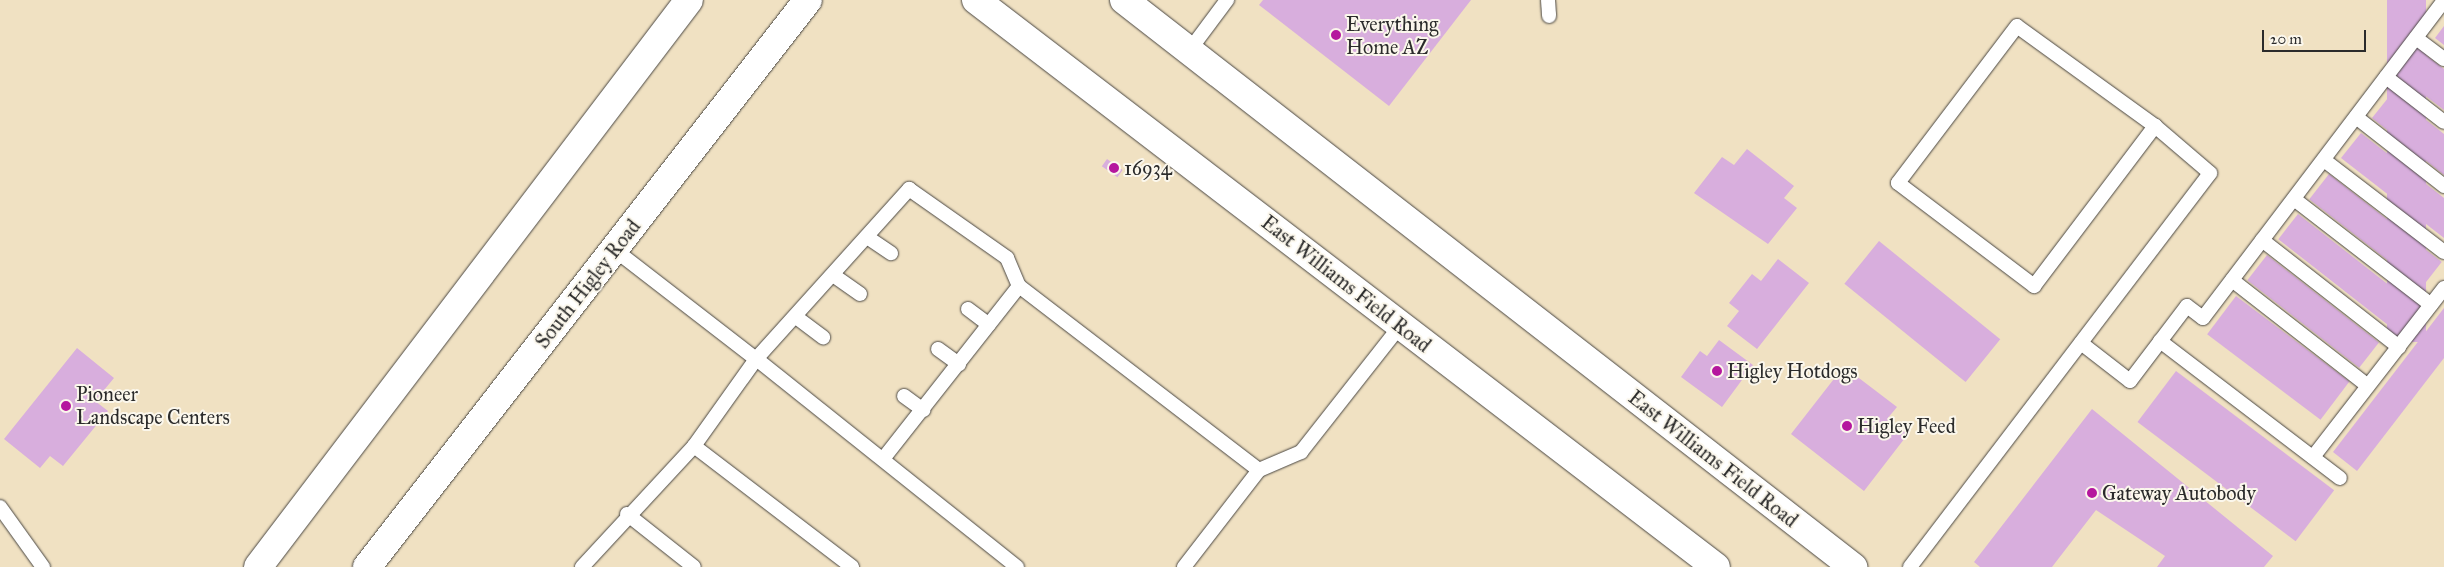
<!DOCTYPE html>
<html>
<head>
<meta charset="utf-8">
<style>
	body { margin:0 }
	#map { position:relative; width:2444px; height:567px; overflow:hidden; background:#f0e1c2; font-family:"IM FELL Great Primer",serif }
	div>[style] { position:absolute }
	.building>* { inset:0; background:#d8aedd; transform-origin:0 0 }
	.roads { filter:drop-shadow(0 0 1px #494642) drop-shadow(0 0 1px #494642) }
	.service>* { height:14px; margin:-7px; padding:0 7px; transform-origin:7px; border-radius:7px; background:#fff }
	.secondary>* { height:28px; margin:-14px; padding:0 14px; transform-origin:14px; border-radius:14px; background:#fff }
	.dots>* { width:14px; height:14px; translate:-50% -50%; box-sizing:border-box; border:2px solid #fbf7ec; border-radius:50% }
	span { translate:-50% -50%; white-space:nowrap; text-align:center; line-height:1.15; -webkit-text-stroke:4px #fbf7ec; paint-order:stroke }
	.poi-label { font-size:20px; color:#2b2b2b }
	.left { translate:0 -50%; text-align:left }
	.street-label { font-size:20px; color:#2b2b2b }
	.scale { position:absolute; left:2262px; top:30px; width:104px; height:22px; box-sizing:border-box; border:2px solid #2b2b2b; border-top:0; padding-left:6px; font-size:15px; line-height:18px; white-space:nowrap; color:#2b2b2b; -webkit-text-stroke:4px #fbf7ec; paint-order:stroke }
</style>
</head>
<body>
<div id="map">
	<div class="building">
		<div style="clip-path:polygon(1263px 0,1471px 0,1389px 106px,1259px 5px)"></div>
		<div style="left:2387px;top:0;width:39px;height:342px"></div>
		<div style="clip-path:polygon(2444px 26px,2444px 45px,2435px 38px)"></div>
		<div style="clip-path:polygon(2422px 52px,2444px 69px,2444px 110px,2402px 78px)"></div>
		<div style="clip-path:polygon(2392px 93px,2444px 134px,2444px 175px,2372px 118px)"></div>
		<div style="clip-path:polygon(2361px 133px,2444px 198px,2444px 238px,2341px 158px)"></div>
		<div style="clip-path:polygon(1747px 149px,1794px 186px,1784px 198px,1797px 208px,1768px 244px,1694px 193px,1722px 157px,1734px 165px)"></div>
		<div style="left:1107px;top:159px;width:19px;height:9px;rotate:35deg"></div>
		<div style="left:2329px;top:174px;width:143px;height:32px;rotate:38deg"></div>
		<div style="left:2298px;top:214px;width:142px;height:32px;rotate:38deg"></div>
		<div style="left:1879px;top:241px;width:156px;height:55px;rotate:39deg"></div>
		<div style="left:2267px;top:255px;width:142px;height:32px;rotate:38deg"></div>
		<div style="clip-path:polygon(1778px 259px,1809px 283px,1757px 349px,1727px 326px,1739px 311px,1729px 303px,1752px 274px,1761px 281px)"></div>
		<div style="left:2236px;top:296px;width:142px;height:48px;rotate:37deg"></div>
		<div style="clip-path:polygon(2444px 308px,2444px 358px,2357px 471px,2333px 452px)"></div>
		<div style="clip-path:polygon(1719px 340px,1753px 365px,1722px 407px,1681px 377px,1700px 351px,1707px 356px)"></div>
		<div style="clip-path:polygon(77px 348px,114px 378px,95px 401px,108px 411px,63px 466px,50px 456px,40px 468px,4px 439px)"></div>
		<div style="left:2176px;top:371px;width:198px;height:64px;rotate:37deg"></div>
		<div style="clip-path:polygon(1851px 372px,1897px 407px,1887px 419px,1908px 434px,1864px 491px,1791px 434px,1837px 375px)"></div>
		<div style="clip-path:polygon(2092px 409px,2273px 556px,2264px 567px,2157px 567px,2165px 556px,2096px 510px,2052px 567px,1980px 567px,1974px 562px)"></div>
	</div>
	<div class="roads">
		<div class="service">
			<div style="left:1548px;top:0;width:16px;rotate:86deg"></div>
			<div style="left:2416px;top:38px;width:35px;rotate:37deg"></div>
			<div style="left:1189px;top:51px;width:64px;rotate:-53.3deg"></div>
			<div style="left:2386px;top:77px;width:73px;rotate:37.8deg"></div>
			<div style="left:2356px;top:117px;width:112px;rotate:38.1deg"></div>
			<div style="left:2324px;top:160px;width:151px;rotate:37.5deg"></div>
			<div style="left:2294px;top:199px;width:173px;rotate:37.7deg"></div>
			<div style="left:867px;top:237px;width:29px;rotate:34deg"></div>
			<div style="left:2262px;top:240px;width:174px;rotate:38deg"></div>
			<div style="left:833px;top:275px;width:33px;rotate:35deg"></div>
			<div style="left:2232px;top:280px;width:172px;rotate:37.9deg"></div>
			<div style="left:968px;top:309px;width:26px;rotate:37deg"></div>
			<div style="left:796px;top:317px;width:34px;rotate:37deg"></div>
			<div style="left:2160px;top:341px;width:226px;rotate:37.3deg"></div>
			<div style="left:2081px;top:343px;width:62px;rotate:37.8deg"></div>
			<div style="left:2130px;top:381px;width:94px;rotate:-52.8deg"></div>
			<div style="left:2187px;top:306px;width:20px;rotate:37deg"></div>
			<div style="left:2203px;top:318px;width:398px;rotate:-52.8deg"></div>
			<div style="left:938px;top:349px;width:26px;rotate:36deg"></div>
			<div style="left:904px;top:396px;width:24px;rotate:36deg"></div>
			<div style="left:694px;top:446px;width:199px;rotate:37.4deg"></div>
			<div style="left:2313px;top:457px;width:214px;rotate:-52.2deg"></div>
			<div style="left:883px;top:459px;width:220px;rotate:-51.8deg"></div>
			<div style="left:1019px;top:286px;width:302px;rotate:37.5deg"></div>
			<div style="left:1259px;top:470px;width:123px;rotate:127.7deg"></div>
			<div style="left:1259px;top:470px;width:46px;rotate:-23.2deg"></div>
			<div style="left:1301px;top:452px;width:160px;rotate:-51.8deg"></div>
			<div style="left:0;top:507px;width:74px;rotate:54.4deg"></div>
			<div style="left:627px;top:514px;width:85px;rotate:38.3deg"></div>
			<div style="left:582px;top:567px;width:165px;rotate:-47.2deg"></div>
			<div style="left:694px;top:446px;width:107px;rotate:-54.5deg"></div>
			<div style="left:756px;top:359px;width:178px;rotate:-142.3deg"></div>
			<div style="left:1017px;top:567px;width:334px;rotate:-141.4deg"></div>
			<div style="left:756px;top:359px;width:229px;rotate:-48deg"></div>
			<div style="left:909px;top:189px;width:120px;rotate:35.1deg"></div>
			<div style="left:1007px;top:258px;width:30px;rotate:67deg"></div>
			<div style="left:1910px;top:567px;width:495px;rotate:-52.7deg"></div>
			<div style="left:2210px;top:173px;width:72px;rotate:-139.5deg"></div>
			<div style="left:2155px;top:126px;width:170px;rotate:-144.1deg"></div>
			<div style="left:2017px;top:26px;width:197px;rotate:127.2deg"></div>
			<div style="left:1898px;top:183px;width:171px;rotate:37.1deg"></div>
			<div style="left:2034px;top:286px;width:201px;rotate:-52.9deg"></div>
		</div>
		<div class="secondary">
			<div style="left:976px;top:0;width:932px;rotate:37.46deg"></div>
			<div style="left:1124px;top:0;width:924px;rotate:37.87deg"></div>
			<div style="left:258px;top:567px;width:712px;rotate:-52.76deg"></div>
			<div style="left:367px;top:567px;width:718px;rotate:-52.13deg"></div>
		</div>
	</div>
	<div class="dots">
		<div style="left:1336px;top:35px;background:#b5179e"></div>
		<div style="left:1114px;top:168px;background:#b5179e"></div>
		<div style="left:1717px;top:371px;background:#b5179e"></div>
		<div style="left:66px;top:406px;background:#b5179e"></div>
		<div style="left:1847px;top:426px;background:#b5179e"></div>
		<div style="left:2092px;top:493px;background:#b5179e"></div>
	</div>
	<div class="poi-label">
		<span class="left" style="left:1346px;top:36px">Everything<br>Home AZ</span>
		<span class="left" style="left:1124px;top:168px">16934</span>
		<span class="left" style="left:1727px;top:371px">Higley Hotdogs</span>
		<span class="left" style="left:76px;top:406px">Pioneer<br>Landscape Centers</span>
		<span class="left" style="left:1857px;top:426px">Higley Feed</span>
		<span class="left" style="left:2102px;top:493px">Gateway Autobody</span>
	</div>
	<div class="street-label">
		<span style="left:588px;top:284px;rotate:-52deg">South Higley Road</span>
		<span style="left:1346px;top:284px;rotate:38deg">East Williams Field Road</span>
		<span style="left:1713px;top:459px;rotate:38deg">East Williams Field Road</span>
	</div>
	<div class="scale">20 m</div>
</div>
</body>
</html>
